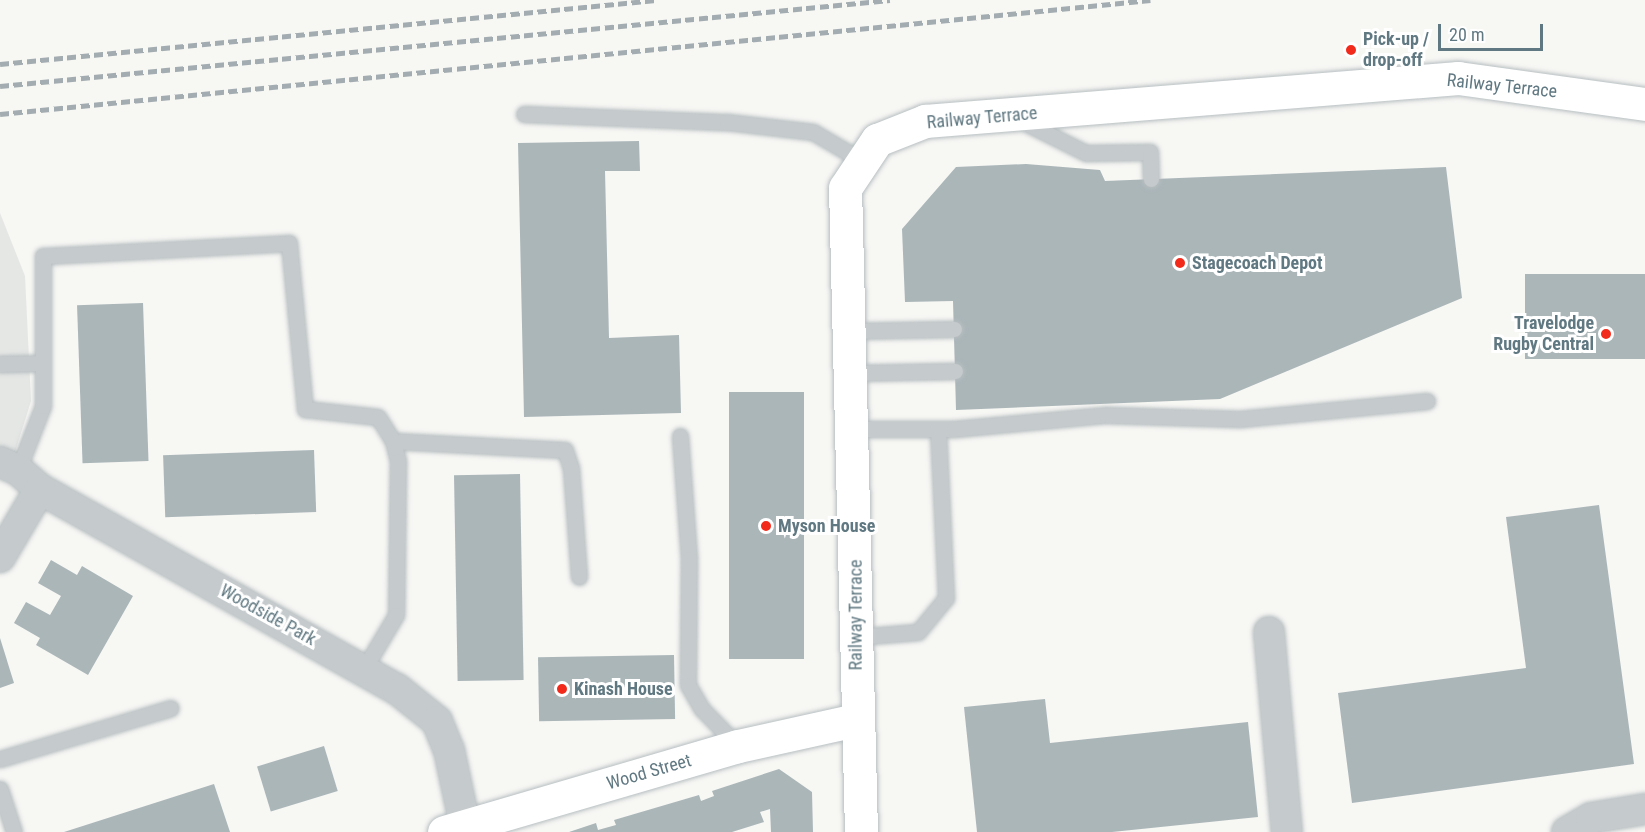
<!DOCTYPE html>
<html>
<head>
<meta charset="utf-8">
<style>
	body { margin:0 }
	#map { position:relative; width:1645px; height:832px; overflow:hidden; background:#f7f7f4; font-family:"Roboto Condensed",sans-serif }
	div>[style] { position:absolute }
	.built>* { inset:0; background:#e5e7e5 }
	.building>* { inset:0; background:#abb6b9; transform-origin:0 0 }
	.roads { filter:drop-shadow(0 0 2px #b7bec1) drop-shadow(0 0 2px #b7bec1) }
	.lane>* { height:15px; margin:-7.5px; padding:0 7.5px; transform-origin:7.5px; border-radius:7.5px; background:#c5cacc }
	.street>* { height:30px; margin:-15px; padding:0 15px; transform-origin:15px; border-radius:15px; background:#c5cacc }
	.secondary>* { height:33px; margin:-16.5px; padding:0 16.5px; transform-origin:16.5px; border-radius:16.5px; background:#fff }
	.rail>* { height:4.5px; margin-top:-2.25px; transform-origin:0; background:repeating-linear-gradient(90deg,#a3acb0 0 9px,transparent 0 13.5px) }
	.dots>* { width:16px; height:16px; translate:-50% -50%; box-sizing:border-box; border:3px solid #fff; border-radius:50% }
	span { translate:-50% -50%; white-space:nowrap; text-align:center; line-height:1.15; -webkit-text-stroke:6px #fff; paint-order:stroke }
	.poi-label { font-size:18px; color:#607881; font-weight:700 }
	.left { translate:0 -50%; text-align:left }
	.right { translate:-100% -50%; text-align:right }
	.street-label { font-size:18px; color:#607881 }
	.scale { position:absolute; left:1438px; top:24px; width:105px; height:27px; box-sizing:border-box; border:3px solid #607881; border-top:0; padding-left:8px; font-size:18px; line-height:21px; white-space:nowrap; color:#607881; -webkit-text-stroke:4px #fff; paint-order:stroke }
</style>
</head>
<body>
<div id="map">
	<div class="built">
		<div style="clip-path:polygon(0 213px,25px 276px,31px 401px,15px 452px,0 454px)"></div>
	</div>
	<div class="building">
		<div style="clip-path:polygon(639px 141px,640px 171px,605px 171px,609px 338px,679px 335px,681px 413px,524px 417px,518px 143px)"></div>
		<div style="clip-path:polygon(1026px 164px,1100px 170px,1105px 181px,1446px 167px,1462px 298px,1220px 399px,956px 410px,953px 301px,905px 302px,902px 229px,956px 167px)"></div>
		<div style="left:1645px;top:274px;width:85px;height:120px;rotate:90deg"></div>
		<div style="left:143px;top:303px;width:158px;height:66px;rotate:88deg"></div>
		<div style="left:729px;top:392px;width:75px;height:267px"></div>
		<div style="left:314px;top:450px;width:62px;height:151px;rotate:88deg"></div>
		<div style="left:520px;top:474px;width:206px;height:66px;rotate:89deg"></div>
		<div style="clip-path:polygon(1599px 505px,1634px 764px,1352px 803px,1338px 693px,1526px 668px,1506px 517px)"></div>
		<div style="clip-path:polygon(51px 560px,77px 575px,82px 566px,133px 596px,88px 675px,36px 645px,40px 638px,14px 623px,26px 602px,50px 615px,61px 596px,38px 583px)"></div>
		<div style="clip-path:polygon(0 638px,14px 683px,0 688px)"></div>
		<div style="left:674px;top:655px;width:64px;height:136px;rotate:89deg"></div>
		<div style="clip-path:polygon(1045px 699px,1050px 743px,1248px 722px,1258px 817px,1112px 832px,977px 832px,964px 707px)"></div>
		<div style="left:324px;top:746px;width:47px;height:70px;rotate:73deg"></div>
		<div style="clip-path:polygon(779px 769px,812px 792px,813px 832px,771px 832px,770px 809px,760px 812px,764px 822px,732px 832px,569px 832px,596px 823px,598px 830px,616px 825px,614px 820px,699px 795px,701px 801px,714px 796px,712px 791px)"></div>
		<div style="clip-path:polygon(214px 784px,230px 832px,64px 832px)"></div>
	</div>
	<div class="roads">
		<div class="lane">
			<div style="left:524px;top:114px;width:203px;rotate:2.3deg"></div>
			<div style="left:727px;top:122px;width:87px;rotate:6.6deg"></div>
			<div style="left:813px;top:132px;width:56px;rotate:30.3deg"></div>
			<div style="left:1020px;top:120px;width:74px;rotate:26.6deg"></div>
			<div style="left:1086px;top:153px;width:64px;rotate:-0.9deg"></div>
			<div style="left:1150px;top:152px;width:27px;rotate:88deg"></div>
			<div style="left:849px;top:331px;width:105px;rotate:-1.1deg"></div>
			<div style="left:0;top:364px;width:43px;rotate:-1.3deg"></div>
			<div style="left:851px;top:373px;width:104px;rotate:-1.1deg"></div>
			<div style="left:852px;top:429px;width:102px"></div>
			<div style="left:954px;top:429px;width:153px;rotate:-5.3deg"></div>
			<div style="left:1106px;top:415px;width:134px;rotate:1.7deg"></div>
			<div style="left:1240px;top:419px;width:188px;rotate:-5.5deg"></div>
			<div style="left:680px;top:436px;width:123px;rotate:85.8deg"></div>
			<div style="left:689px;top:559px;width:126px;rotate:90.5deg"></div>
			<div style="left:688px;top:685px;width:28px;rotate:60deg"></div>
			<div style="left:702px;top:709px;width:52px;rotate:45.8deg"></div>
			<div style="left:393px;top:441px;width:172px;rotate:3deg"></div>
			<div style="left:565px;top:450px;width:19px;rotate:72deg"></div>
			<div style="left:571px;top:468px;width:109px;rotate:85.8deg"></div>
			<div style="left:18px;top:470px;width:69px;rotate:-68.7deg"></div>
			<div style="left:43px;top:406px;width:150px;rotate:-90deg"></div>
			<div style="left:43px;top:256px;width:246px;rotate:-3deg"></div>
			<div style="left:289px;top:243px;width:167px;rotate:84.5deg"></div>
			<div style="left:305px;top:409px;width:73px;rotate:6.3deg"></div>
			<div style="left:378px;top:417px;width:28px;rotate:58deg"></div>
			<div style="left:393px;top:441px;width:21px;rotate:76deg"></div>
			<div style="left:398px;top:461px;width:154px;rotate:90.7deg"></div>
			<div style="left:396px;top:615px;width:63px;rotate:120.7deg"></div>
			<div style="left:856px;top:637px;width:62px;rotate:-4.6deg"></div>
			<div style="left:918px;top:632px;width:44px;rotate:-50.5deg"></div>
			<div style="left:946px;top:598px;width:169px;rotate:-92.7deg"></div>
			<div style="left:0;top:759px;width:178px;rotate:-16.6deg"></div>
			<div style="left:0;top:789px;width:45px;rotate:72deg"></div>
		</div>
		<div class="street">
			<div style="left:0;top:462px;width:20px;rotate:24deg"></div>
			<div style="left:18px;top:470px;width:29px;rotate:41deg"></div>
			<div style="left:40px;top:489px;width:409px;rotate:29.3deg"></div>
			<div style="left:397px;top:689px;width:51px;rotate:38.7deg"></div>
			<div style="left:437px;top:721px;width:31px;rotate:68deg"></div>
			<div style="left:449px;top:750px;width:77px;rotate:78deg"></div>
			<div style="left:0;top:557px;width:79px;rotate:-59.5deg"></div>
			<div style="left:1269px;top:632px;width:201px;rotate:84.9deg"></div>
			<div style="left:1567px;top:832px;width:28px;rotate:-30deg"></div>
			<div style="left:1591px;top:818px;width:55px;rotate:-9.5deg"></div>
		</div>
		<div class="secondary">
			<div style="left:444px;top:832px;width:306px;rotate:-16.3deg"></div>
			<div style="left:738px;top:746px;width:121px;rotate:-12.4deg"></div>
			<div style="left:861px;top:832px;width:644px;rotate:-91.42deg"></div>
			<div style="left:845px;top:188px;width:58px;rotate:-56.3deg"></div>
			<div style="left:877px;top:140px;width:52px;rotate:-21.6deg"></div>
			<div style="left:925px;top:121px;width:535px;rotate:-4.61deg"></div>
			<div style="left:1458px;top:78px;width:189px;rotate:7.9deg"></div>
		</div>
	</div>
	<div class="rail">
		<div style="left:0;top:64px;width:659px;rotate:-5.57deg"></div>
		<div style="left:0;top:86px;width:894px;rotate:-5.52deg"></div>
		<div style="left:0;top:114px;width:1156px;rotate:-5.66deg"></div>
	</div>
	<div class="dots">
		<div style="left:1351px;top:50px;background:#f12a1b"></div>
		<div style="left:1180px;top:263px;background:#f12a1b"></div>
		<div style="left:1606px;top:334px;background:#f12a1b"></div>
		<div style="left:766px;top:526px;background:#f12a1b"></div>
		<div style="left:562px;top:689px;background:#f12a1b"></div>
	</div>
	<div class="poi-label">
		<span class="left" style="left:1363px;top:50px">Pick-up /<br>drop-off</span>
		<span class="left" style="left:1192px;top:263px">Stagecoach Depot</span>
		<span class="right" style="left:1594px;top:334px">Travelodge<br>Rugby Central</span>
		<span class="left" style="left:778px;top:526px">Myson House</span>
		<span class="left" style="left:574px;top:689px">Kinash House</span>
	</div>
	<div class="street-label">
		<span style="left:1502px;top:86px;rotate:6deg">Railway Terrace</span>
		<span style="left:982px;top:118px;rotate:-5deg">Railway Terrace</span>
		<span style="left:268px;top:615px;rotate:29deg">Woodside Park</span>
		<span style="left:856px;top:615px;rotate:-90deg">Railway Terrace</span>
		<span style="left:649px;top:772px;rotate:-16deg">Wood Street</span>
	</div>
	<div class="scale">20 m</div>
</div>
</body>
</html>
